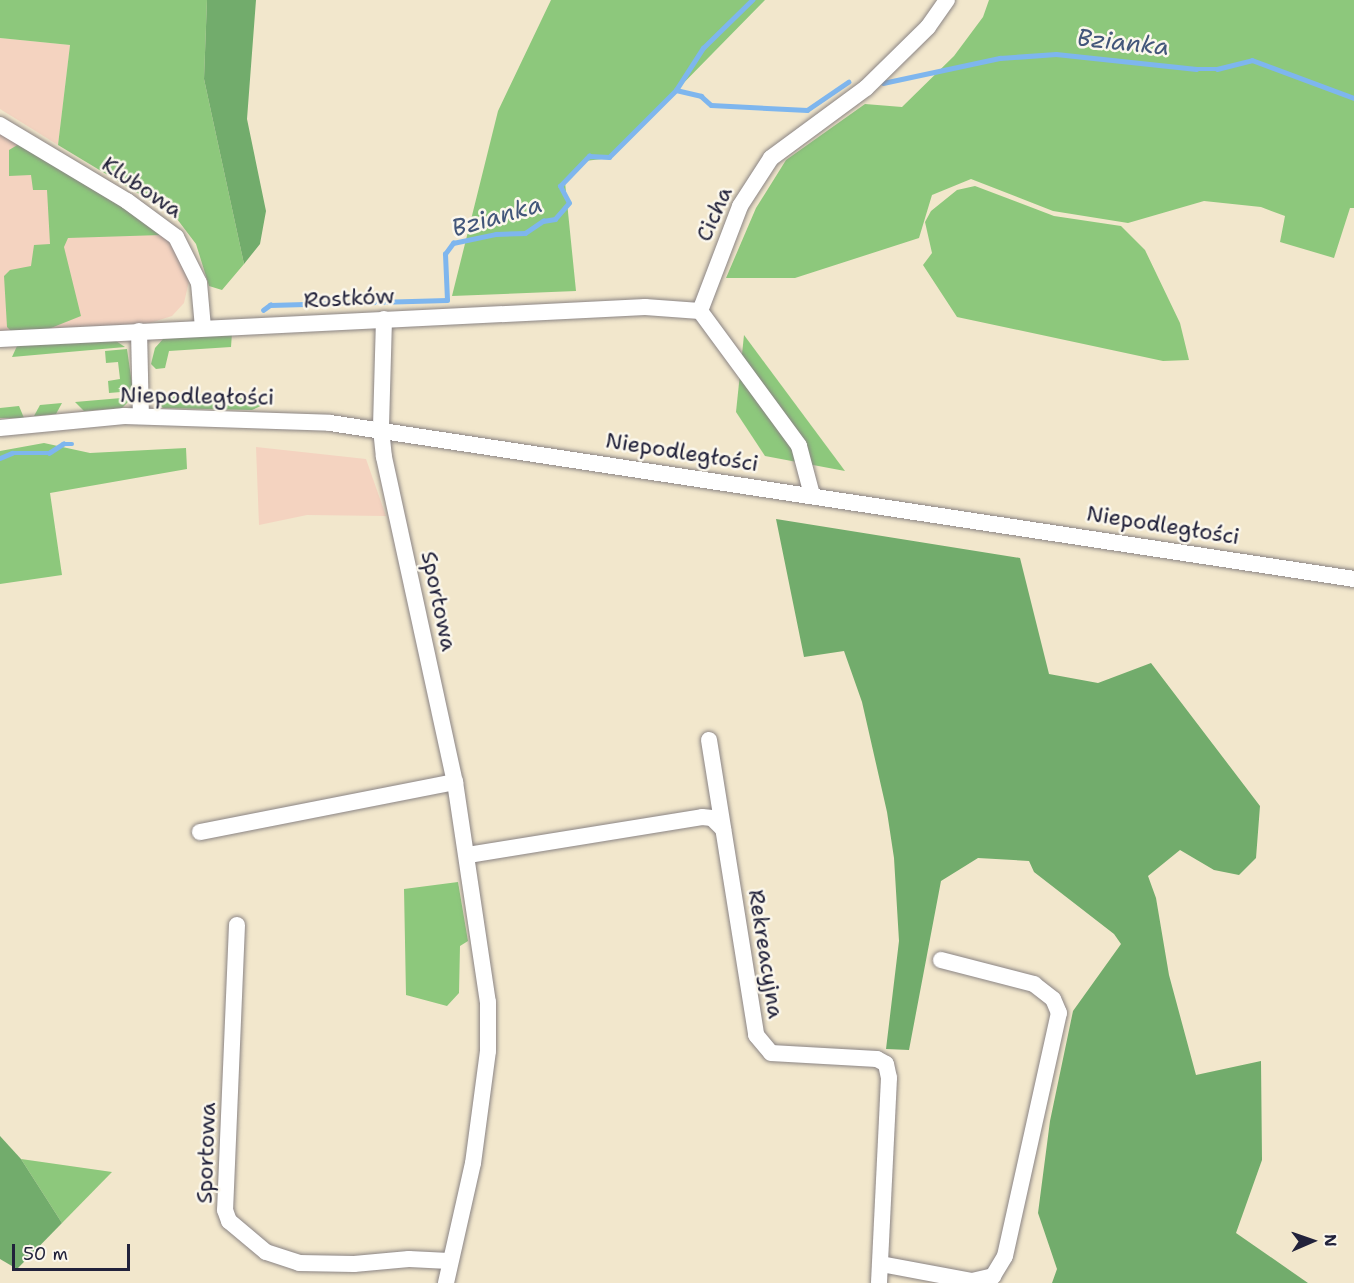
<!DOCTYPE html>
<html>
<head>
<meta charset="utf-8">
<style>
	body { margin:0 }
	#map { position:relative; width:1354px; height:1283px; overflow:hidden; background:#f2e7cc; font-family:"Shantell Sans",sans-serif }
	div>[style] { position:absolute }
	.built>* { inset:0; background:#f4d3c0 }
	.green>* { inset:0; background:#8dc87c }
	.forest>* { inset:0; background:#72ac6c }
	.stream>* { height:4.5px; margin:-2.25px; padding:0 2.25px; transform-origin:2.25px; border-radius:2.25px; background:#7eb6ee }
	.roads { filter:drop-shadow(0 0 2px #8a8484) drop-shadow(0 0 2px #8a8484) }
	.minor>* { height:16px; margin:-8px; padding:0 8px; transform-origin:8px; border-radius:8px; background:#fff }
	span { translate:-50% -50%; white-space:nowrap; text-align:center; line-height:1.15; -webkit-text-stroke:5px #fbf7ec; paint-order:stroke }
	.street-label { font-size:22px; color:#22223b }
	.water-label { font-size:24px; color:#42567a; font-style:italic }
	.north { position:absolute; left:1282px; top:1211px; width:60px; height:60px; -webkit-text-stroke:4px #fbf7ec; paint-order:stroke; rotate:88deg; font-size:16px; font-weight:700; line-height:24px; text-align:center; color:#22223b }
	.north::after { content:''; display:block; margin:auto; width:21px; height:27px; background:#22223b; clip-path:polygon(50% 0,100% 100%,50% 72%,0 100%) }
	.scale { position:absolute; left:12px; top:1244px; width:118px; height:27px; box-sizing:border-box; border:3px solid #22223b; border-top:0; padding-left:8px; font-size:18px; line-height:21px; white-space:nowrap; color:#22223b; -webkit-text-stroke:4px #fbf7ec; paint-order:stroke }
</style>
</head>
<body>
<div id="map">
	<div class="built">
		<div style="clip-path:polygon(0 38px,70px 45px,58px 145px,0 109px)"></div>
		<div style="clip-path:polygon(0 133px,169px 240px,189px 281px,184px 303px,172px 316px,150px 323px,0 331px)"></div>
		<div style="clip-path:polygon(256px 447px,366px 459px,386px 516px,307px 515px,259px 525px)"></div>
	</div>
	<div class="green">
		<div style="clip-path:polygon(0 0,207px 0,204px 79px,244px 264px,222px 290px,209px 286px,196px 244px,174px 215px,58px 145px,70px 45px,0 38px)"></div>
		<div style="clip-path:polygon(551px 0,765px 0,610px 158px,585px 161px,565px 182px,576px 291px,452px 296px,498px 111px)"></div>
		<div style="clip-path:polygon(989px 0,1354px 0,1354px 208px,1350px 208px,1334px 258px,1280px 242px,1285px 216px,1261px 207px,1204px 201px,1128px 223px,1053px 211px,971px 179px,932px 195px,919px 238px,795px 278px,726px 278px,756px 208px,786px 160px,865px 104px,902px 107px,954px 56px,983px 17px)"></div>
		<div style="clip-path:polygon(19px 144px,162px 232px,161px 235px,68px 238px,64px 247px,81px 316px,46px 330px,11px 331px,7px 327px,4px 276px,10px 270px,31px 266px,34px 245px,50px 244px,47px 190px,33px 190px,31px 175px,9px 176px,9px 150px)"></div>
		<div style="clip-path:polygon(975px 186px,1054px 216px,1121px 226px,1145px 250px,1180px 323px,1189px 360px,1163px 361px,957px 317px,923px 265px,932px 253px,925px 222px,931px 211px,957px 190px)"></div>
		<div style="clip-path:polygon(232px 333px,231px 347px,169px 351px,165px 368px,156px 369px,151px 364px,155px 348px,163px 339px)"></div>
		<div style="clip-path:polygon(744px 335px,845px 471px,765px 456px,736px 412px)"></div>
		<div style="clip-path:polygon(113px 339px,125px 347px,12px 357px,17px 346px)"></div>
		<div style="clip-path:polygon(127px 349px,133px 391px,109px 393px,108px 381px,120px 379px,118px 362px,106px 363px,105px 351px)"></div>
		<div style="clip-path:polygon(200px 394px,263px 400px,263px 405px,252px 410px,163px 408px,151px 397px)"></div>
		<div style="clip-path:polygon(133px 397px,122px 408px,84px 411px,75px 402px)"></div>
		<div style="clip-path:polygon(62px 403px,56px 414px,34px 416px,40px 405px)"></div>
		<div style="clip-path:polygon(19px 406px,24px 418px,0 418px,0 408px)"></div>
		<div style="clip-path:polygon(44px 443px,90px 453px,186px 448px,187px 469px,50px 493px,62px 575px,0 584px,0 451px)"></div>
		<div style="clip-path:polygon(458px 882px,468px 941px,460px 946px,459px 993px,447px 1006px,406px 995px,404px 889px)"></div>
		<div style="clip-path:polygon(21px 1159px,112px 1172px,62px 1223px)"></div>
	</div>
	<div class="forest">
		<div style="clip-path:polygon(207px 0,256px 0,247px 119px,266px 211px,260px 244px,244px 264px,204px 79px)"></div>
		<div style="clip-path:polygon(776px 519px,1020px 558px,1049px 674px,1098px 683px,1151px 663px,1260px 806px,1256px 858px,1239px 875px,1214px 870px,1180px 850px,1148px 876px,1156px 898px,1169px 975px,1196px 1075px,1261px 1061px,1262px 1160px,1236px 1233px,1308px 1283px,1052px 1283px,1057px 1269px,1038px 1213px,1050px 1121px,1073px 1011px,1121px 944px,1114px 934px,1034px 872px,1029px 861px,978px 858px,941px 881px,909px 1050px,886px 1049px,899px 941px,894px 858px,887px 812px,862px 702px,844px 651px,804px 657px)"></div>
		<div style="clip-path:polygon(0 1136px,21px 1159px,62px 1223px,17px 1269px,0 1259px)"></div>
	</div>
	<div class="stream">
		<div style="left:883px;top:83px;width:120px;rotate:-12.1deg"></div>
		<div style="left:1000px;top:58px;width:56px;rotate:-4.1deg"></div>
		<div style="left:1056px;top:54px;width:141px;rotate:6.1deg"></div>
		<div style="left:1196px;top:69px;width:21px"></div>
		<div style="left:1217px;top:69px;width:36px;rotate:-14deg"></div>
		<div style="left:1252px;top:60px;width:109px;rotate:20.4deg"></div>
		<div style="left:676px;top:90px;width:50px;rotate:-57.3deg"></div>
		<div style="left:703px;top:48px;width:69px;rotate:-44.4deg"></div>
		<div style="left:263px;top:310px;width:9px;rotate:-36deg"></div>
		<div style="left:270px;top:305px;width:177px;rotate:-1.6deg"></div>
		<div style="left:447px;top:300px;width:46px;rotate:-92.5deg"></div>
		<div style="left:445px;top:254px;width:14px;rotate:-54deg"></div>
		<div style="left:453px;top:243px;width:44px;rotate:-11.8deg"></div>
		<div style="left:496px;top:234px;width:29px;rotate:-2deg"></div>
		<div style="left:525px;top:233px;width:22px;rotate:-34deg"></div>
		<div style="left:543px;top:221px;width:12px;rotate:-9deg"></div>
		<div style="left:555px;top:219px;width:21px;rotate:-49deg"></div>
		<div style="left:569px;top:203px;width:19px;rotate:-118deg"></div>
		<div style="left:560px;top:186px;width:42px;rotate:-46deg"></div>
		<div style="left:589px;top:156px;width:20px;rotate:3deg"></div>
		<div style="left:609px;top:157px;width:95px;rotate:-45deg"></div>
		<div style="left:676px;top:90px;width:26px;rotate:13deg"></div>
		<div style="left:701px;top:96px;width:13px;rotate:42deg"></div>
		<div style="left:711px;top:105px;width:96px;rotate:3deg"></div>
		<div style="left:807px;top:110px;width:50px;rotate:-34.3deg"></div>
		<div style="left:0;top:458px;width:13px;rotate:-23deg"></div>
		<div style="left:12px;top:453px;width:37px"></div>
		<div style="left:49px;top:453px;width:17px;rotate:-33deg"></div>
		<div style="left:63px;top:444px;width:9px"></div>
	</div>
	<div class="roads">
		<div class="minor">
			<div style="left:0;top:125px;width:148px;rotate:30.9deg"></div>
			<div style="left:127px;top:201px;width:61px;rotate:36.3deg"></div>
			<div style="left:176px;top:237px;width:51px;rotate:63.4deg"></div>
			<div style="left:199px;top:283px;width:45px;rotate:84.9deg"></div>
			<div style="left:700px;top:311px;width:112px;rotate:-69.1deg"></div>
			<div style="left:740px;top:206px;width:57px;rotate:-57.1deg"></div>
			<div style="left:771px;top:158px;width:118px;rotate:-36.4deg"></div>
			<div style="left:866px;top:88px;width:87px;rotate:-44.5deg"></div>
			<div style="left:928px;top:27px;width:33px;rotate:-55deg"></div>
			<div style="left:700px;top:311px;width:167px;rotate:53.7deg"></div>
			<div style="left:799px;top:446px;width:51px;rotate:75.1deg"></div>
			<div style="left:384px;top:319px;width:110px;rotate:91.6deg"></div>
			<div style="left:381px;top:429px;width:28px;rotate:84deg"></div>
			<div style="left:384px;top:457px;width:333px;rotate:77.7deg"></div>
			<div style="left:455px;top:782px;width:222px;rotate:81.5deg"></div>
			<div style="left:488px;top:1002px;width:49px;rotate:90deg"></div>
			<div style="left:488px;top:1051px;width:113px;rotate:97.6deg"></div>
			<div style="left:473px;top:1163px;width:123px;rotate:102.7deg"></div>
			<div style="left:139px;top:331px;width:85px;rotate:88.7deg"></div>
			<div style="left:0;top:339px;width:646px;rotate:-2.84deg"></div>
			<div style="left:645px;top:307px;width:55px;rotate:4.2deg"></div>
			<div style="left:0;top:428px;width:125px;rotate:-5.5deg"></div>
			<div style="left:124px;top:416px;width:206px;rotate:1.9deg"></div>
			<div style="left:330px;top:423px;width:1036px;rotate:8.66deg"></div>
			<div style="left:709px;top:740px;width:299px;rotate:80.9deg"></div>
			<div style="left:756px;top:1035px;width:23px;rotate:50deg"></div>
			<div style="left:771px;top:1053px;width:106px;rotate:3.2deg"></div>
			<div style="left:877px;top:1059px;width:10px;rotate:29deg"></div>
			<div style="left:886px;top:1064px;width:14px;rotate:78deg"></div>
			<div style="left:889px;top:1078px;width:205px;rotate:92.8deg"></div>
			<div style="left:200px;top:832px;width:260px;rotate:-11.1deg"></div>
			<div style="left:468px;top:855px;width:237px;rotate:-9.2deg"></div>
			<div style="left:702px;top:817px;width:10px;rotate:6deg"></div>
			<div style="left:712px;top:818px;width:16px;rotate:45deg"></div>
			<div style="left:237px;top:925px;width:285px;rotate:92.4deg"></div>
			<div style="left:225px;top:1210px;width:12px;rotate:70deg"></div>
			<div style="left:229px;top:1221px;width:48px;rotate:40deg"></div>
			<div style="left:266px;top:1252px;width:35px;rotate:18deg"></div>
			<div style="left:299px;top:1263px;width:55px;rotate:1deg"></div>
			<div style="left:354px;top:1264px;width:55px;rotate:-5.2deg"></div>
			<div style="left:409px;top:1259px;width:40px;rotate:2.9deg"></div>
			<div style="left:881px;top:1264px;width:93px;rotate:10.6deg"></div>
			<div style="left:972px;top:1281px;width:22px;rotate:-13deg"></div>
			<div style="left:993px;top:1276px;width:23px;rotate:-59deg"></div>
			<div style="left:1005px;top:1256px;width:249px;rotate:-77.5deg"></div>
			<div style="left:1059px;top:1013px;width:15px;rotate:-113deg"></div>
			<div style="left:1053px;top:999px;width:24px;rotate:-142deg"></div>
			<div style="left:1034px;top:984px;width:96px;rotate:-165.5deg"></div>
		</div>
	</div>
	<div class="street-label">
		<span style="left:142px;top:187px;rotate:34deg">Klubowa</span>
		<span style="left:714px;top:214px;rotate:-66deg">Cicha</span>
		<span style="left:349px;top:298px;rotate:-3deg">Rostków</span>
		<span style="left:197px;top:396px;rotate:1deg">Niepodległości</span>
		<span style="left:682px;top:452px;rotate:9deg">Niepodległości</span>
		<span style="left:1163px;top:525px;rotate:9deg">Niepodległości</span>
		<span style="left:439px;top:601px;rotate:78deg">Sportowa</span>
		<span style="left:766px;top:954px;rotate:81deg">Rekreacyjna</span>
		<span style="left:206px;top:1153px;rotate:-88deg">Sportowa</span>
	</div>
	<div class="water-label">
		<span style="left:1123px;top:43px;rotate:6deg">Bzianka</span>
		<span style="left:497px;top:217px;rotate:-16deg">Bzianka</span>
	</div>
	<div class="north">N</div>
	<div class="scale">50 m</div>
</div>
</body>
</html>
